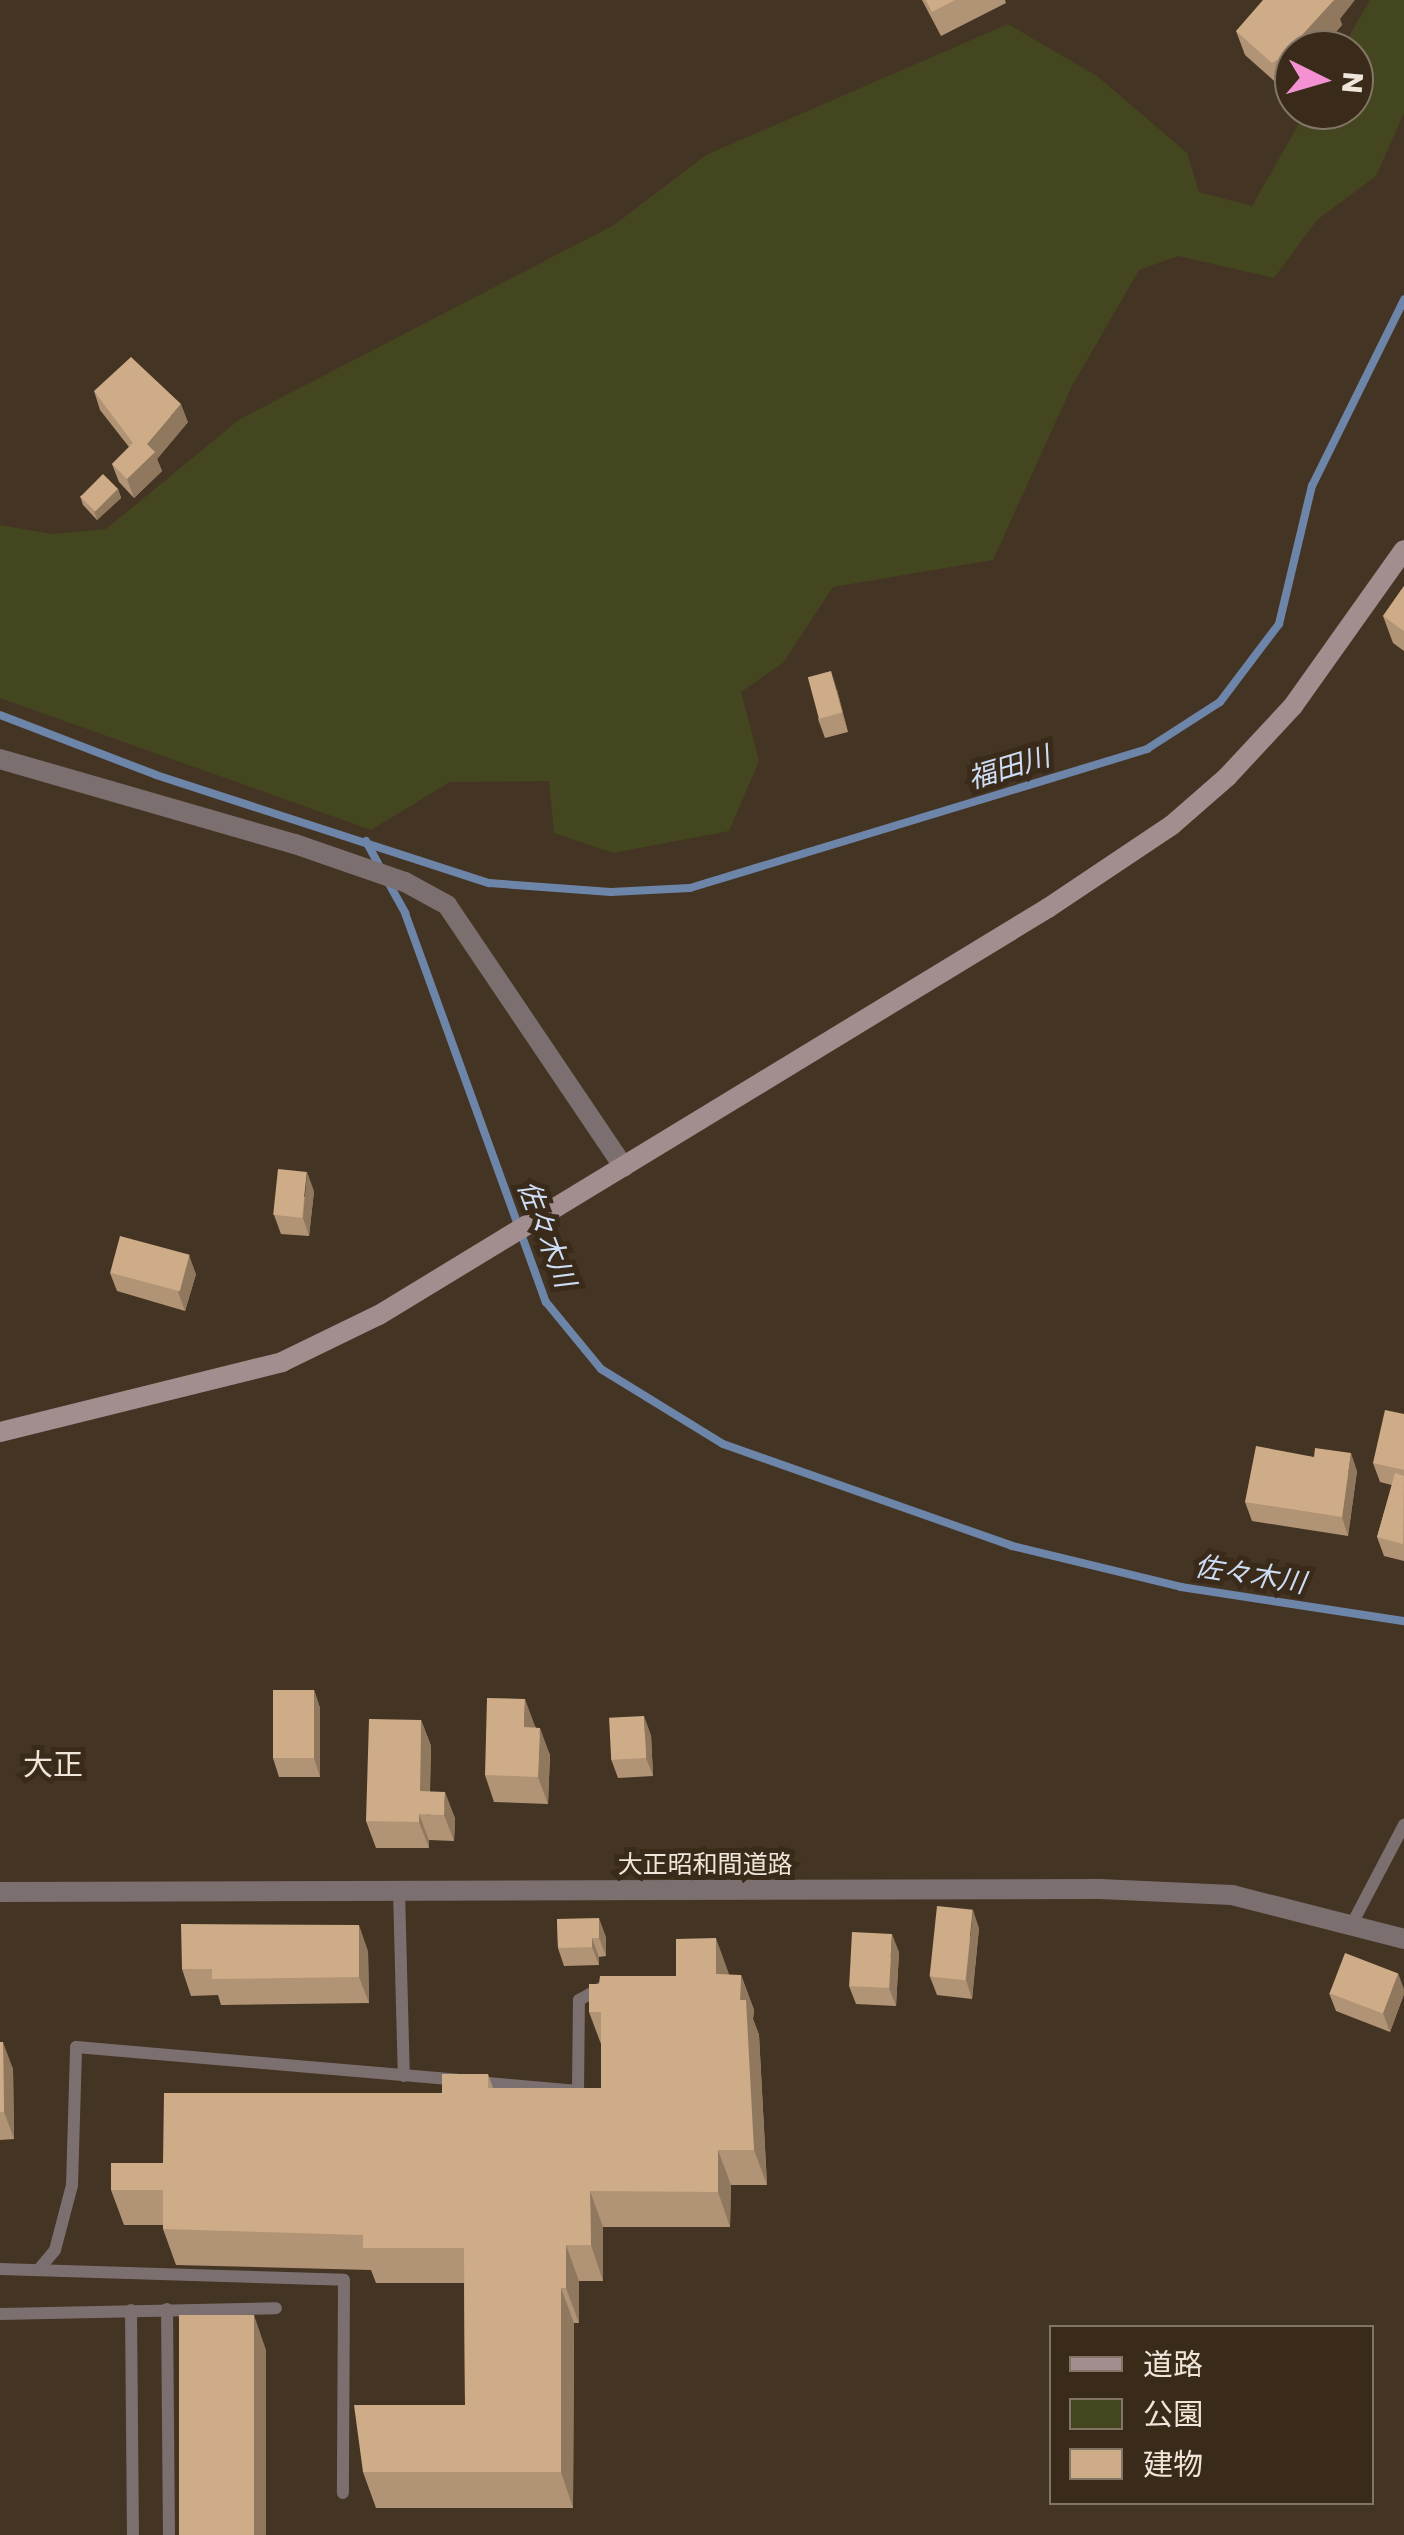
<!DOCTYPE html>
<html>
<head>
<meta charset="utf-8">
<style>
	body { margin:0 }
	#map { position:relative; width:1404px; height:2535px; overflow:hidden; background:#443423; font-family:Poppins,"Noto Sans JP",sans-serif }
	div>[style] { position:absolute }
	.green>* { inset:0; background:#44461f }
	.stream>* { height:8px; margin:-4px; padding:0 4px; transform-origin:4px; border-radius:4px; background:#6d85a9 }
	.lane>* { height:12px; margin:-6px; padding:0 6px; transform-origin:6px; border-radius:6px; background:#7c6f70 }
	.street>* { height:20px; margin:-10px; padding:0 10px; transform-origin:10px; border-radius:10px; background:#7c6f70 }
	.secondary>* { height:20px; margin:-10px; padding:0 10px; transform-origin:10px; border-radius:10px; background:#a28e8f }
	.wall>* { inset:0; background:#b19475 }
	.shaded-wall>* { inset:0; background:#90785f }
	.building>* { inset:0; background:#ceac88; transform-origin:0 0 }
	span { translate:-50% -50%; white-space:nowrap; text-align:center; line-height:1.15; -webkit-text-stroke:10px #3a2a19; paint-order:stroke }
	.street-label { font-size:25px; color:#efe5da }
	.water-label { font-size:28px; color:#cdddf5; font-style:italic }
	.quarter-label { font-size:30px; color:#efe5da }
	.legend { position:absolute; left:1049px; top:2325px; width:325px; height:180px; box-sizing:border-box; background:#3a2a19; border:2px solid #827566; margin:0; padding:12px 18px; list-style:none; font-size:30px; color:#efe5da }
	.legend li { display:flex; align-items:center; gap:20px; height:50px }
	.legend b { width:50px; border:2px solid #827566 }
	.north { position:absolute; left:1274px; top:30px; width:100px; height:100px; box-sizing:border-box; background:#3a2a19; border:2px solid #827566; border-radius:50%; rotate:95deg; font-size:28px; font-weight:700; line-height:40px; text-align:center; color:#efe5da }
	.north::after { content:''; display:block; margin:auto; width:35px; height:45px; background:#f491d3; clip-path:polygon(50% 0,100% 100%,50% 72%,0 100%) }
</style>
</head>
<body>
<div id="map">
	<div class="green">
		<div style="clip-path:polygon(1370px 0,1404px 0,1404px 113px,1376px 176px,1317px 220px,1274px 278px,1178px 256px,1139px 270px,1072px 386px,993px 560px,833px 587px,783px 663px,741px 692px,759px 761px,729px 831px,613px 853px,554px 833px,549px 781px,450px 782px,371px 830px,0 698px,0 525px,52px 534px,106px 529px,240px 419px,614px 225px,706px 155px,1008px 24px,1097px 76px,1187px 153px,1199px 192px,1252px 206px,1307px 110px,1354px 110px,1354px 50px,1341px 50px)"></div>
	</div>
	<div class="stream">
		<div style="left:0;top:715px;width:167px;rotate:21deg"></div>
		<div style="left:156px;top:775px;width:350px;rotate:18deg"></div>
		<div style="left:489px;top:883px;width:122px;rotate:4.2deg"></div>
		<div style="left:611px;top:892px;width:79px;rotate:-2.9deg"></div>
		<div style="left:690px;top:888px;width:478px;rotate:-16.9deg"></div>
		<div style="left:1147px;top:749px;width:87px;rotate:-32.8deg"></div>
		<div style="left:1220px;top:702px;width:98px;rotate:-52.9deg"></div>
		<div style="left:1279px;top:624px;width:142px;rotate:-76.6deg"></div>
		<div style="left:1312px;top:486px;width:208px;rotate:-63.7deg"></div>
		<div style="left:366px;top:841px;width:30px;rotate:62deg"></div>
		<div style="left:387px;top:880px;width:38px;rotate:61deg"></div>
		<div style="left:405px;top:913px;width:414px;rotate:70.1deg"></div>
		<div style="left:546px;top:1302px;width:87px;rotate:50.6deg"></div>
		<div style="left:601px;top:1369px;width:143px;rotate:31.6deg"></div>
		<div style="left:723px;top:1444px;width:306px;rotate:19.4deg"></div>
		<div style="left:1012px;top:1546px;width:174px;rotate:13.6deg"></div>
		<div style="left:1181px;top:1587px;width:226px;rotate:8.7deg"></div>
	</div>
	<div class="lane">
		<div style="left:399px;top:1891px;width:185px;rotate:88.5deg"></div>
		<div style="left:1353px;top:1922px;width:110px;rotate:-62.3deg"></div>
		<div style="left:477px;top:2082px;width:101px;rotate:5.1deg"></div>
		<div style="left:578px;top:2091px;width:91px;rotate:-89.4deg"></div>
		<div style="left:579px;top:2000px;width:29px;rotate:-29deg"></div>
		<div style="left:40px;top:2268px;width:23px;rotate:-50deg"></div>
		<div style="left:55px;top:2250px;width:67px;rotate:-75.3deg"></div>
		<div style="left:72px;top:2185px;width:138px;rotate:-88.3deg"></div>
		<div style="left:76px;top:2047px;width:383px;rotate:4.9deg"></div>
		<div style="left:0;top:2269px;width:344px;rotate:1.8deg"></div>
		<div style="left:344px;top:2280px;width:213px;rotate:90.3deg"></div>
		<div style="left:167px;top:2309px;width:226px;rotate:89.5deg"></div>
		<div style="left:131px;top:2310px;width:225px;rotate:89.5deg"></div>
		<div style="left:0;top:2314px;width:276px;rotate:-1.2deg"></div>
	</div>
	<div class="street">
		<div style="left:0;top:759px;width:307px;rotate:16.1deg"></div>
		<div style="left:295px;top:844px;width:116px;rotate:19.1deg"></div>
		<div style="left:405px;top:882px;width:48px;rotate:28.7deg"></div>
		<div style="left:447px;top:905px;width:316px;rotate:56deg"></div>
		<div style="left:0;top:1892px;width:1100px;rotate:-0.16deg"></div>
		<div style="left:1100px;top:1889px;width:132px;rotate:2.6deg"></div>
		<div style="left:1232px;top:1895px;width:178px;rotate:14.3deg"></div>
	</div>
	<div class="secondary">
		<div style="left:0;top:1432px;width:291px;rotate:-13.9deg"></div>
		<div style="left:282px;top:1362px;width:108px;rotate:-25.9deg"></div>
		<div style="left:379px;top:1315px;width:783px;rotate:-31.32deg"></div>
		<div style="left:1048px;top:908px;width:149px;rotate:-33.8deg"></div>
		<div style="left:1172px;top:825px;width:73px;rotate:-41.1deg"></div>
		<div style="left:1227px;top:777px;width:97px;rotate:-47.1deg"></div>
		<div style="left:1293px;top:706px;width:191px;rotate:-54.6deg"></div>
	</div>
	<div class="wall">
		<div style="clip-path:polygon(922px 0,1005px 0,1006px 3px,941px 36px)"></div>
		<div style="clip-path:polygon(1340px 19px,1342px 25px,1320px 50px,1294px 50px,1291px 82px,1281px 87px,1245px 55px,1236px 31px)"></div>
		<div style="clip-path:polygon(94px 391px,188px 422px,157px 459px,162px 471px,134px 498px,119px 482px,112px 464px,129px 447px,100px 410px)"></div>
		<div style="clip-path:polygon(118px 489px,121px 498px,97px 520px,83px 505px,80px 496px)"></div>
		<div style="clip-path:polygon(1404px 586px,1404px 651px,1393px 643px,1383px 616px)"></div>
		<div style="clip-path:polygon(837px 690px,848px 732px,825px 738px,818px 719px)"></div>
		<div style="clip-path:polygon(314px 1191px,309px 1236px,281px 1234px,274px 1215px)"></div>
		<div style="clip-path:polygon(110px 1273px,196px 1274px,185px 1311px,117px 1291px)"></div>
		<div style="clip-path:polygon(1404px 1414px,1404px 1561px,1384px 1556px,1377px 1537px,1392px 1485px,1380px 1482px,1373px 1463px)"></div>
		<div style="clip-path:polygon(1357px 1471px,1348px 1536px,1252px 1521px,1245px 1502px)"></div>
		<div style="clip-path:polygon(314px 1690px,320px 1708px,320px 1777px,279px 1777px,273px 1758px)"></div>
		<div style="clip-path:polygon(421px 1720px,431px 1746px,430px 1792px,455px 1818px,454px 1841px,429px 1840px,429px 1848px,376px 1848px,366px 1821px)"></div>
		<div style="clip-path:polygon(535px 1726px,550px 1755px,548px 1804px,494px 1802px,485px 1775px)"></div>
		<div style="clip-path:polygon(651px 1735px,653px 1776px,618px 1778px,611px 1759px)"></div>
		<div style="clip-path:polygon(557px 1919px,606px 1937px,606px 1956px,599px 1957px,599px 1965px,564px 1966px,558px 1948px)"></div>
		<div style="clip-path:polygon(979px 1928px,972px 1999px,937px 1995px,930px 1977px)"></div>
		<div style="clip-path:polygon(368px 1951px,369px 2003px,221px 2005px,218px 1995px,191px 1996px,182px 1969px)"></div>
		<div style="clip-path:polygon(899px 1952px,896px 2006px,856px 2004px,849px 1986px)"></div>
		<div style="clip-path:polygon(729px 1975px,741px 1975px,754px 2010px,753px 2019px,759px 2035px,767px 2185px,731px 2185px,730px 2227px,603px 2227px,603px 2281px,579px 2281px,579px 2323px,574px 2323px,573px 2508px,376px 2508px,363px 2472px,465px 2405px,464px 2283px,376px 2283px,371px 2270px,176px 2265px,163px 2229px,163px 2225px,124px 2225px,111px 2190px,163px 2163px,442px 2093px,488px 2074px,493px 2088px,601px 2088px,601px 2044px,589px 2012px,599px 1984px,676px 1976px)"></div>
		<div style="clip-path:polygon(1404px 1989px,1404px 1994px,1390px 2032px,1336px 2011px,1329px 1993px)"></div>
		<div style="clip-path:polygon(0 2042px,13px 2069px,14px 2139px,0 2140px)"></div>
	</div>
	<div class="shaded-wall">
		<div style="clip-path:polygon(1331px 0,1355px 0,1340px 19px,1342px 25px,1320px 50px,1294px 50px,1294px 79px,1291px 82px,1282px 57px)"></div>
		<div style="clip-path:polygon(181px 404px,188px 422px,157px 459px,162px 471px,134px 498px,127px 479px,147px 444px)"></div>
		<div style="clip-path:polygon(118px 489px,121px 498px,97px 520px,94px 511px)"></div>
		<div style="clip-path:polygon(831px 671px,837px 690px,848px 732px,842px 713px)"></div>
		<div style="clip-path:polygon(307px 1172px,314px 1191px,309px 1236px,303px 1218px)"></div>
		<div style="clip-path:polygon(189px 1255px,196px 1274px,185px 1311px,178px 1292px)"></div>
		<div style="clip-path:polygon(1351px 1453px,1357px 1471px,1348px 1536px,1342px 1517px)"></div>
		<div style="clip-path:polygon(314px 1690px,320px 1708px,320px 1777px,314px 1758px)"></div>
		<div style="clip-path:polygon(525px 1699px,535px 1726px,534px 1755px,524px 1727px)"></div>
		<div style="clip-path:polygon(644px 1716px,651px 1735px,653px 1776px,646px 1758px)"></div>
		<div style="clip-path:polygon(421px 1720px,431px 1746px,429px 1817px,420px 1791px)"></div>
		<div style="clip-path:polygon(540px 1728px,550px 1755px,548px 1804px,538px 1777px)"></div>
		<div style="clip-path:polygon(445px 1792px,455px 1818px,454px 1841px,444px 1815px)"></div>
		<div style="clip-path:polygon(419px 1814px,429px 1840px,429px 1848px,419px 1822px)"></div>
		<div style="clip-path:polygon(973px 1910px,979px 1928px,972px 1999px,966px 1980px)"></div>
		<div style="clip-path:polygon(599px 1918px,606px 1937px,606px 1956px,599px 1938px)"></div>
		<div style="clip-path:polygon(359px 1925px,368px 1951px,369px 2003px,359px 1977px)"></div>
		<div style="clip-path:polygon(892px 1934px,899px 1952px,896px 2006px,889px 1988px)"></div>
		<div style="clip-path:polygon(592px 1938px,599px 1957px,599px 1965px,592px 1947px)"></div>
		<div style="clip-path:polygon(716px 1938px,729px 1974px,729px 2009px,716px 1974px)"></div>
		<div style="clip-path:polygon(1398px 1973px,1404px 1989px,1404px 1994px,1390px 2032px,1383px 2013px)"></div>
		<div style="clip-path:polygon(741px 1975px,754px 2010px,753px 2019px,759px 2035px,767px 2185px,754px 2150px,740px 2000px)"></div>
		<div style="clip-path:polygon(3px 2042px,13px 2069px,14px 2139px,4px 2112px)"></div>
		<div style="clip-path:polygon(718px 2150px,731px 2185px,730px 2227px,718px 2192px)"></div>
		<div style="clip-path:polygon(590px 2191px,603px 2227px,603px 2281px,591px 2245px)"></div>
		<div style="clip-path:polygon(566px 2245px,579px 2281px,579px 2323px,566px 2288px)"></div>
		<div style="clip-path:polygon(561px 2288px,574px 2323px,573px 2508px,561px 2472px)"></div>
		<div style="clip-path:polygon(254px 2315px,266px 2350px,266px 2535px,253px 2535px)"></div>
	</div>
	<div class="building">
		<div style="clip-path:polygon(926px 0,955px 0,932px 12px)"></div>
		<div style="clip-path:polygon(1263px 0,1334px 0,1282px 57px,1272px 63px,1236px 31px)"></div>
		<div style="clip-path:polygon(131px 357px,181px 404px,147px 444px,155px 452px,127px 479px,112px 464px,133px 443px,94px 391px)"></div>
		<div style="left:103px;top:474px;width:21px;height:32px;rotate:45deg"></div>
		<div style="clip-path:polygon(1404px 586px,1404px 631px,1383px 616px)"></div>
		<div style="left:831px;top:671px;width:43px;height:24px;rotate:75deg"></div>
		<div style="left:278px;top:1169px;width:29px;height:46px;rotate:6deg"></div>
		<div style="left:120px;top:1236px;width:72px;height:38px;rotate:15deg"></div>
		<div style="clip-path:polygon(1385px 1410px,1404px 1414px,1404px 1470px,1373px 1463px)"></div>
		<div style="clip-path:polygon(1256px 1446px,1314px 1457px,1315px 1448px,1351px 1453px,1342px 1517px,1245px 1502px)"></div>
		<div style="clip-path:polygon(1395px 1473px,1404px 1476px,1403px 1544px,1377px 1537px)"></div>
		<div style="left:273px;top:1690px;width:41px;height:68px"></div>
		<div style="clip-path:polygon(487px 1698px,525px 1699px,524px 1727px,540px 1728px,538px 1777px,485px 1775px)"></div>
		<div style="left:644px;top:1716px;width:42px;height:35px;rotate:87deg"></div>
		<div style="clip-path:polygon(369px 1719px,421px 1720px,420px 1791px,445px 1792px,444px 1815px,419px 1814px,419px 1822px,366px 1821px)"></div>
		<div style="left:937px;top:1906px;width:36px;height:71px;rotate:6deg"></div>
		<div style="clip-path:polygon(599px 1918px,599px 1938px,592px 1938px,592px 1947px,558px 1948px,557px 1919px)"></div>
		<div style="clip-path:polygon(181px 1924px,359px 1925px,359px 1977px,212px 1979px,212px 1969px,182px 1969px)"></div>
		<div style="left:852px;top:1932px;width:40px;height:54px;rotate:3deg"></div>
		<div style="clip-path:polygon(716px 1938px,716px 1974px,741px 1975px,740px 2000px,746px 2000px,754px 2150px,718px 2150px,718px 2192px,590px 2191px,591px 2245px,566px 2245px,566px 2288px,561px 2288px,561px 2472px,363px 2472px,354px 2405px,465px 2405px,464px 2248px,363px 2248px,363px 2235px,163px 2229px,163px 2190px,111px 2190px,111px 2163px,163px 2163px,164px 2093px,442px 2093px,442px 2074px,488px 2074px,488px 2088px,601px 2088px,601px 2012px,589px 2012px,589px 1984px,599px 1984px,600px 1976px,676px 1976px,676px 1939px)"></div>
		<div style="left:1345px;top:1953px;width:57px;height:43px;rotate:21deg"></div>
		<div style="clip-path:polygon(0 2042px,3px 2042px,4px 2112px,0 2112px)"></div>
		<div style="left:179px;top:2315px;width:75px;height:220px"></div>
	</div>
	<div class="street-label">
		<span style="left:705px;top:1865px">大正昭和間道路</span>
	</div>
	<div class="water-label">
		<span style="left:1009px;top:768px;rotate:-17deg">福田川</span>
		<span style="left:546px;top:1234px;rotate:69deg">佐々木川</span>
		<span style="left:1250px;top:1575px;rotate:9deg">佐々木川</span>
	</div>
	<div class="quarter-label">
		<span style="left:53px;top:1765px">大正</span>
	</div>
	<ul class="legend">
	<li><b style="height:12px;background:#a28e8f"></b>道路</li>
	<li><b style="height:28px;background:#44461f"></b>公園</li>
	<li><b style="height:28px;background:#ceac88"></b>建物</li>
	</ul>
	<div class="north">N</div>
</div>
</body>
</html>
